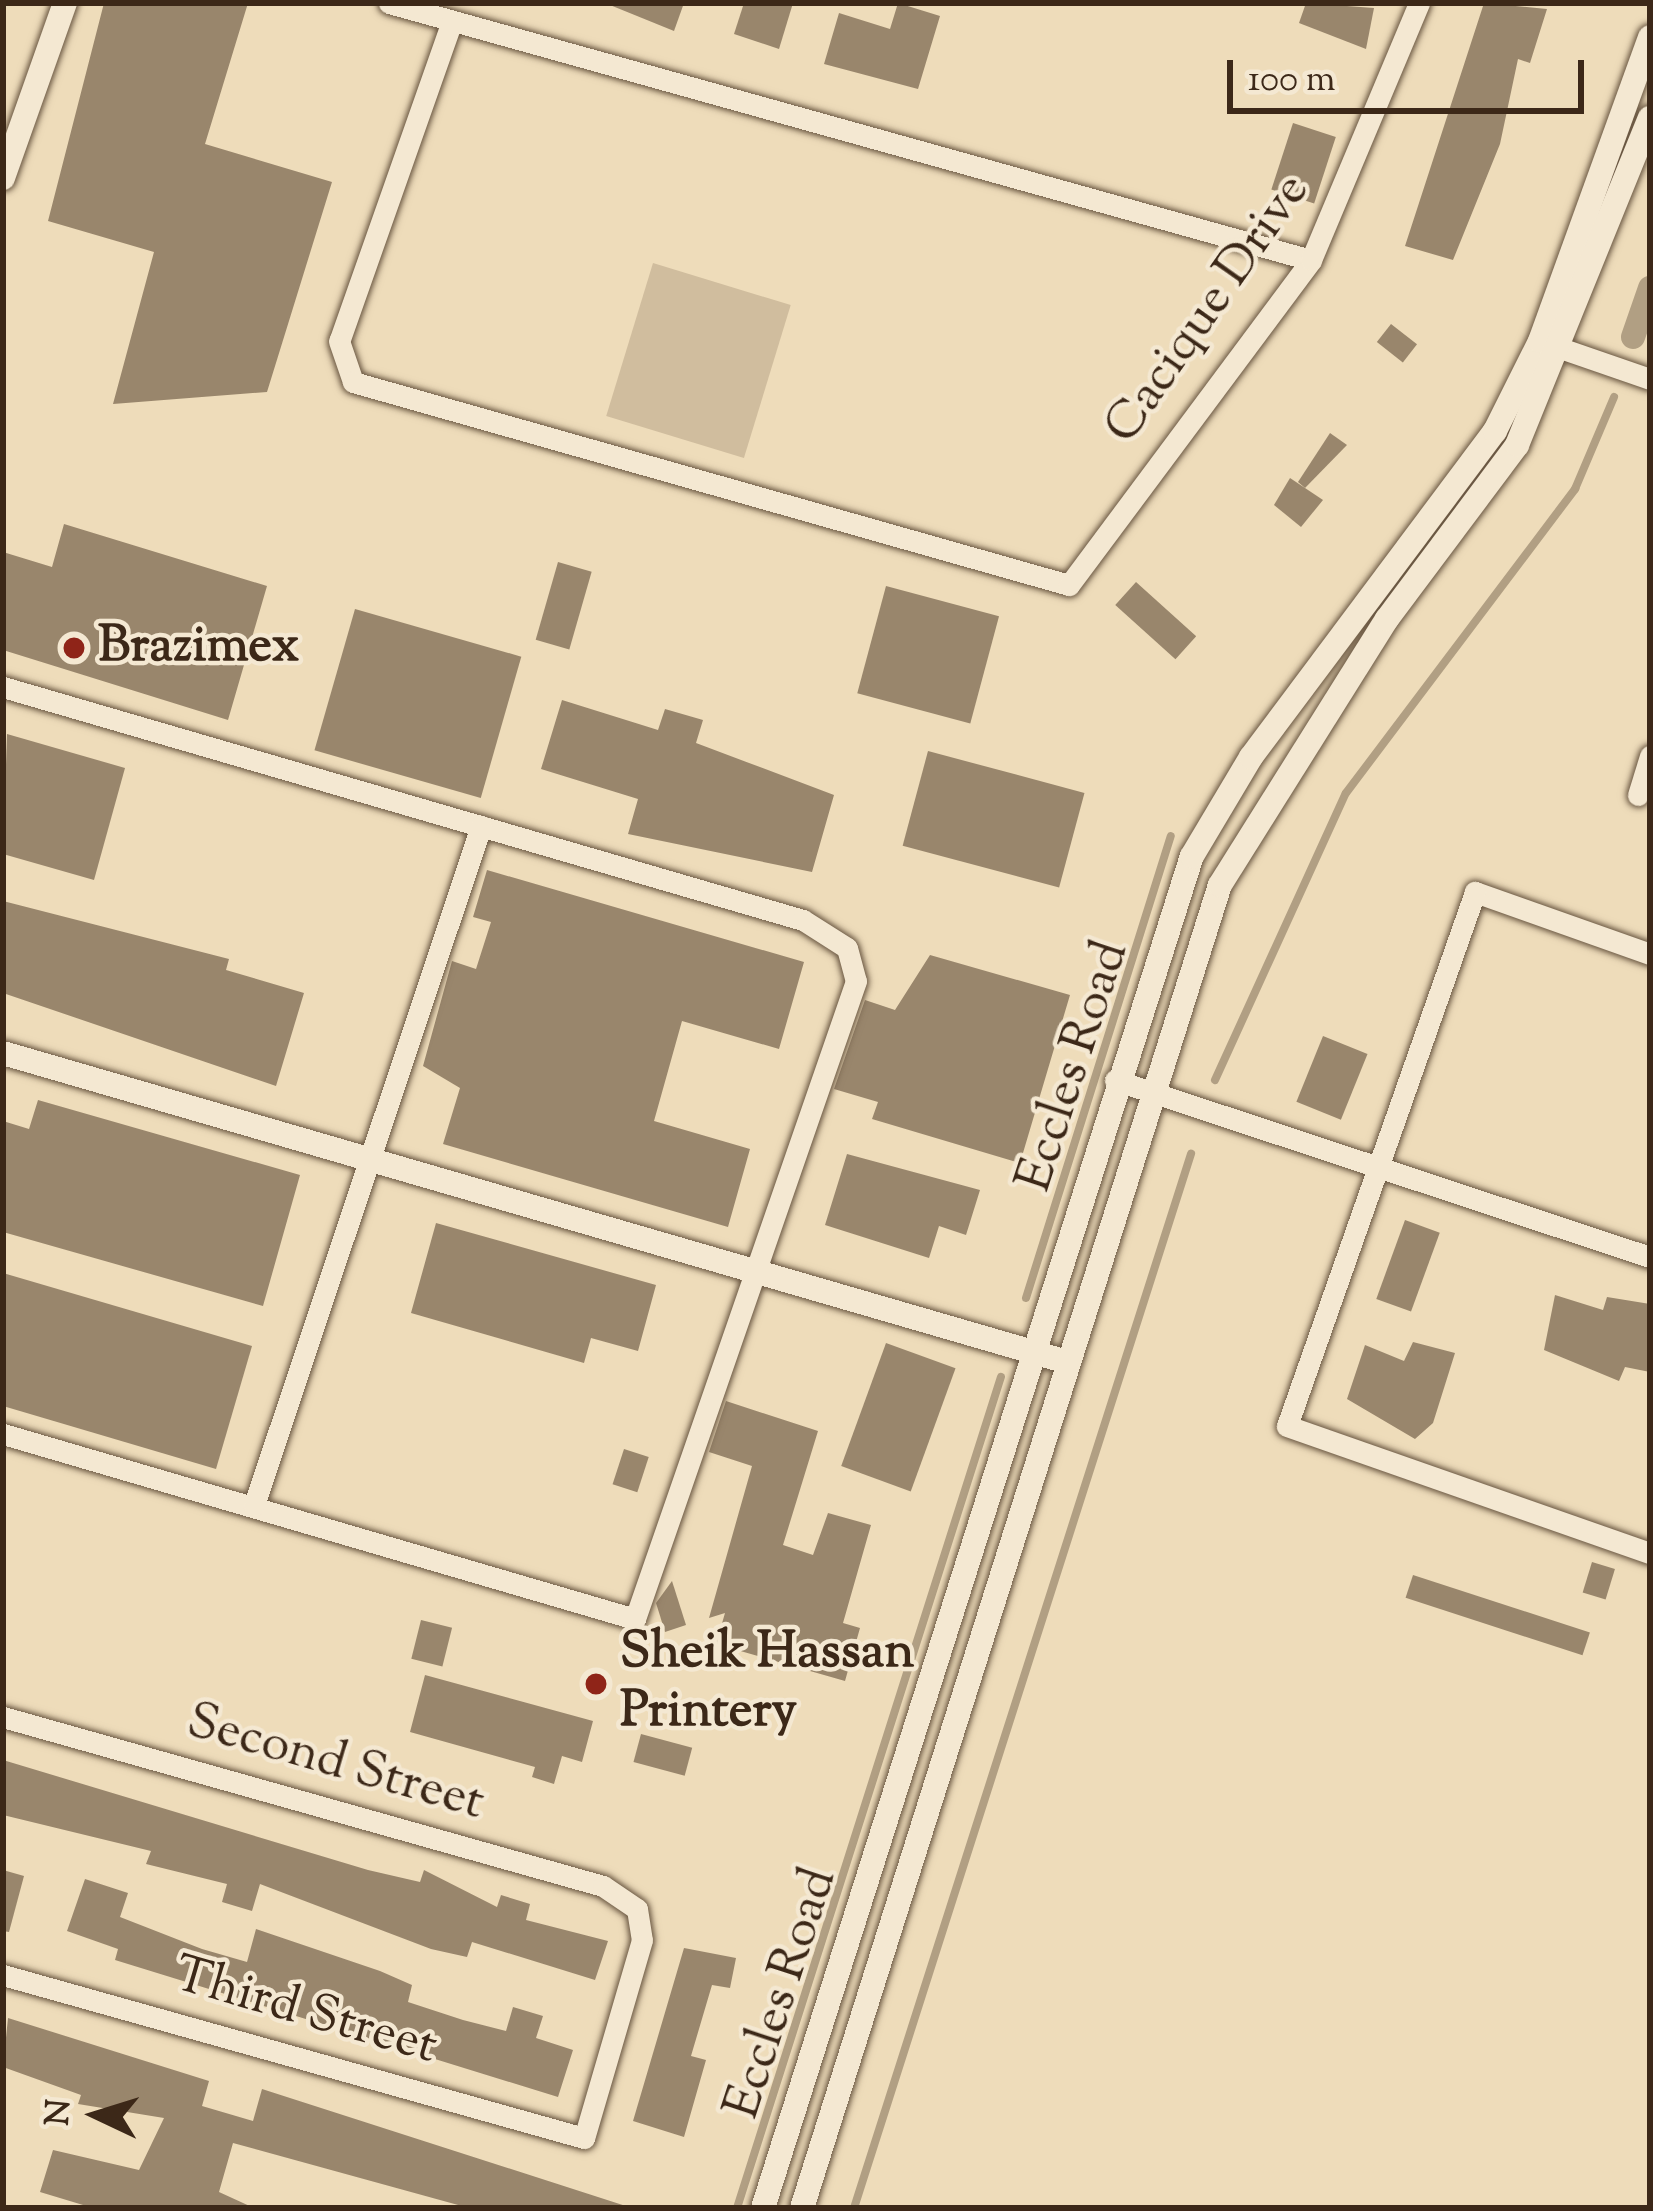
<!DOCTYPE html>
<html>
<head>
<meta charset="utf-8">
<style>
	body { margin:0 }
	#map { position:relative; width:1653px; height:2211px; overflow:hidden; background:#eedcba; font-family:"Sorts Mill Goudy",serif }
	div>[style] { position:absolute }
	.green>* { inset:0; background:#d0bd9e; transform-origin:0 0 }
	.stream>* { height:8px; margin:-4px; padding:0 4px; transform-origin:4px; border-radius:4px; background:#b19f83 }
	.canal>* { height:24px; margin:-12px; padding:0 12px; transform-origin:12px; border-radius:12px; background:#b19f83 }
	.building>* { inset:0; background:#99866c; transform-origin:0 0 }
	.roads { filter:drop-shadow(0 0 3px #685540) drop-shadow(0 0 3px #685540) }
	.minor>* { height:21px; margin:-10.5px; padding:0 10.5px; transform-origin:10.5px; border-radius:10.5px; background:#f4e8d2 }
	.tertiary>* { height:24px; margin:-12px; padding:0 12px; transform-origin:12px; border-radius:12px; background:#f4e8d2 }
	.dots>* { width:33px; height:33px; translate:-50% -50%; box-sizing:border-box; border:6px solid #f4e8d2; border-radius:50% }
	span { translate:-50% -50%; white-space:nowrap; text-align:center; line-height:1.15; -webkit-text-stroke:9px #f4e8d2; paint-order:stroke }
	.street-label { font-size:51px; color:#3c2818 }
	.poi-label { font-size:51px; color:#3c2818; font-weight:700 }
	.left { translate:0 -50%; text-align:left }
	.frame { position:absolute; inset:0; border:6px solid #3c2818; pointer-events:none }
	.north { position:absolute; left:36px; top:2055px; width:120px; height:120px; -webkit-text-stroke:9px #f4e8d2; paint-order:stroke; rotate:274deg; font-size:33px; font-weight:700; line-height:48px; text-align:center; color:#3c2818 }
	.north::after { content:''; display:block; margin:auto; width:42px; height:54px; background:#3c2818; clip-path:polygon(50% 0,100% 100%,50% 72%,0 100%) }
	.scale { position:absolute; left:1227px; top:60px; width:357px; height:54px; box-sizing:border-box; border:6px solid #3c2818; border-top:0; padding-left:15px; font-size:36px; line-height:42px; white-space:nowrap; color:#3c2818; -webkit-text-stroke:9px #f4e8d2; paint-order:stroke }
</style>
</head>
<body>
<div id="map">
	<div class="green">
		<div style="left:653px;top:263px;width:144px;height:160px;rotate:17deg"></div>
	</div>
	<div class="stream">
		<div style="left:1215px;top:1080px;width:315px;rotate:-65.5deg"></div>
		<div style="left:1346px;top:793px;width:381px;rotate:-53deg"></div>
		<div style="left:1575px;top:489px;width:100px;rotate:-67deg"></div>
		<div style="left:1026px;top:1298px;width:484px;rotate:-72.6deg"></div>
		<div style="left:737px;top:2208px;width:872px;rotate:-72.38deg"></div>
		<div style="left:854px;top:2208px;width:1107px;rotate:-72.27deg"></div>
	</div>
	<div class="canal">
		<div style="left:1633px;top:337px;width:52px;rotate:-70.9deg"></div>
	</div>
	<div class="building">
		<div style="clip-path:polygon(104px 3px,248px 3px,205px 144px,332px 182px,267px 392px,113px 404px,154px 252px,48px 221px)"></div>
		<div style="clip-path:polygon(605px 3px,684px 3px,674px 31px)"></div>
		<div style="clip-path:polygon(744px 3px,793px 3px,779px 49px,734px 34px)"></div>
		<div style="clip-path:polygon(898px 3px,940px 16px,918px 89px,824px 64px,839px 13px,890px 29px)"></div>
		<div style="clip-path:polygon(1306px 3px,1374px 8px,1366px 49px,1299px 23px)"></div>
		<div style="clip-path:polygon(1484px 3px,1547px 9px,1530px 63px,1518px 59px,1500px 144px,1453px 260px,1405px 246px)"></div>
		<div style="left:1293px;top:123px;width:45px;height:70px;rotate:18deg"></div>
		<div style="left:1391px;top:324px;width:33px;height:23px;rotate:38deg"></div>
		<div style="clip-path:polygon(1330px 433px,1347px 445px,1305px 488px,1298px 482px)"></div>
		<div style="clip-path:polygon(1290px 478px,1323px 500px,1301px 527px,1274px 505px)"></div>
		<div style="clip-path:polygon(64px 524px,267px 586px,228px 720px,3px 650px,3px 552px,52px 567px)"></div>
		<div style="left:558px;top:562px;width:35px;height:81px;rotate:16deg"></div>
		<div style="left:1136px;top:582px;width:81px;height:31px;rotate:42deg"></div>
		<div style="left:886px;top:586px;width:117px;height:111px;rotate:15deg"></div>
		<div style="left:355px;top:609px;width:173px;height:147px;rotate:16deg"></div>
		<div style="clip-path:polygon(562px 700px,658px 730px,665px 709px,703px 720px,696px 743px,834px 795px,812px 872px,628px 834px,638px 799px,541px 769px)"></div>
		<div style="clip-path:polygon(7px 734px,125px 768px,94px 880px,3px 854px)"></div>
		<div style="left:928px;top:751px;width:162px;height:98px;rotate:15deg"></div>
		<div style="clip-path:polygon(487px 870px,804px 962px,779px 1049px,682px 1021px,654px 1121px,750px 1149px,728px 1227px,443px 1144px,460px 1088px,423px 1066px,452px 961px,476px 969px,491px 922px,473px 917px)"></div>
		<div style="clip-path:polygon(3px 901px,229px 959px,226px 970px,304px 993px,276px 1086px,3px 993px)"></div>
		<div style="clip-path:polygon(930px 955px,1070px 995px,1020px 1163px,872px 1119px,878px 1102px,834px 1089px,865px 1000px,895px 1010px)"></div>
		<div style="left:1323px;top:1036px;width:48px;height:71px;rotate:22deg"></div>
		<div style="clip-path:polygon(38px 1100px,300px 1175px,263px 1306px,3px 1232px,3px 1121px,29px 1129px)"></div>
		<div style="clip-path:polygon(847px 1154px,980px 1190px,966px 1235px,939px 1226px,929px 1258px,825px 1225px)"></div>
		<div style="left:1405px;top:1220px;width:37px;height:84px;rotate:20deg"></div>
		<div style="clip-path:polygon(436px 1223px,656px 1285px,638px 1351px,591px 1338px,584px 1363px,411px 1313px)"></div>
		<div style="clip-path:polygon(3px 1273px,252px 1346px,216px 1469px,3px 1406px)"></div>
		<div style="clip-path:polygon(1555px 1295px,1603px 1310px,1607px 1297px,1650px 1304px,1650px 1372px,1625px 1367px,1619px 1381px,1544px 1350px)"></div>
		<div style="clip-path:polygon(1413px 1342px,1455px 1353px,1433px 1423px,1415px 1439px,1347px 1399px,1365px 1345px,1404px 1361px)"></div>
		<div style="left:886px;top:1343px;width:74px;height:131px;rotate:20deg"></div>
		<div style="clip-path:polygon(726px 1401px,818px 1431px,783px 1545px,813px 1555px,828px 1513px,871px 1525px,843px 1623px,860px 1628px,845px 1681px,716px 1644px,725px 1613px,709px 1618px,752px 1466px,709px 1452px)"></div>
		<div style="left:624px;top:1449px;width:26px;height:37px;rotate:18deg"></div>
		<div style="left:1592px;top:1562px;width:24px;height:32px;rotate:17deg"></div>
		<div style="left:1413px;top:1575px;width:186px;height:24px;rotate:18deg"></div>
		<div style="clip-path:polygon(672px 1581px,686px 1625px,665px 1632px,656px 1603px)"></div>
		<div style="left:421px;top:1620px;width:32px;height:40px;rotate:14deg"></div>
		<div style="clip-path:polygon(425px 1675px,593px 1721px,582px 1762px,562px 1756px,554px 1784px,532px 1777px,535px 1767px,410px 1732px)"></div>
		<div style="left:641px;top:1734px;width:53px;height:29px;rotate:15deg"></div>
		<div style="clip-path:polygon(3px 1760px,368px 1870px,420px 1882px,424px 1870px,497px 1907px,501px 1895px,530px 1904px,526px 1920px,608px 1941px,595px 1980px,472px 1942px,467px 1957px,431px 1949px,260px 1884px,252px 1911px,222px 1902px,227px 1884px,146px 1864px,151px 1851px,3px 1815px)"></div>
		<div style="clip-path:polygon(3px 1870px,24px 1876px,9px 1932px,3px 1931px)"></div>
		<div style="clip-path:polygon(85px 1879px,128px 1893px,120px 1917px,202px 1949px,247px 1962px,256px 1929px,380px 1971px,412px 1985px,408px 2002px,463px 2020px,506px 2031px,513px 2007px,543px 2016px,536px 2038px,573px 2050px,558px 2097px,115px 1960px,118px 1949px,67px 1931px)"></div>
		<div style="clip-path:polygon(684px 1948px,736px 1958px,730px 1988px,712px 1985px,691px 2056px,706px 2060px,684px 2137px,633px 2121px)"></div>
		<div style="clip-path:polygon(8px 2018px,209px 2081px,202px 2106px,253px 2121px,262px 2089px,632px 2208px,469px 2208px,233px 2143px,219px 2192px,254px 2208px,93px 2208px,40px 2192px,53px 2150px,139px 2170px,164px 2118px,78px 2104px,81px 2095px,3px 2067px)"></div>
	</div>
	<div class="roads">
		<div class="minor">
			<div style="left:389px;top:3px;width:957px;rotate:15.58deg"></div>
			<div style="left:452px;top:21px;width:339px;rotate:109.4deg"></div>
			<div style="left:339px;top:341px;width:43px;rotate:71.1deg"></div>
			<div style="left:353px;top:382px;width:744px;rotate:15.83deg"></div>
			<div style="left:1069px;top:585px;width:405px;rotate:-53.3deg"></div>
			<div style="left:1311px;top:260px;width:279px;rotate:-67.2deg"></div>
			<div style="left:1543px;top:342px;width:113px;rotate:19.1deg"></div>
			<div style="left:3px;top:687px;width:833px;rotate:16.24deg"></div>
			<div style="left:803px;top:920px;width:52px;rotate:32.5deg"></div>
			<div style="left:847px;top:948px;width:34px;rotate:75deg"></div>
			<div style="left:856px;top:981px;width:675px;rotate:109.11deg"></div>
			<div style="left:635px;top:1619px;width:659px;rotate:-163.68deg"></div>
			<div style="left:1638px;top:795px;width:41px;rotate:-72.9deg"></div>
			<div style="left:1650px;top:954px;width:186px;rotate:-160.5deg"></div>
			<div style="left:1475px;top:892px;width:566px;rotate:109.4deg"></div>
			<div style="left:1287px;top:1426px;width:385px;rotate:19.3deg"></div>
			<div style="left:1115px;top:1080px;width:564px;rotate:18.31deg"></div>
			<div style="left:254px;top:1505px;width:716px;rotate:-71.51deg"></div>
			<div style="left:3px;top:1717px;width:623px;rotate:15.73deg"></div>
			<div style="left:603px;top:1886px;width:41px;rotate:34.1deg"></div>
			<div style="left:637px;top:1909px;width:31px;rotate:81deg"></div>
			<div style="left:642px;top:1940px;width:206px;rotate:106.3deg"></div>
			<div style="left:584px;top:2138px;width:603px;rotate:-164.33deg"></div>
		</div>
		<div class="tertiary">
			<div style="left:3px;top:178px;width:186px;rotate:-70.5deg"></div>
			<div style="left:3px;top:1053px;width:1108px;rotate:16.19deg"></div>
			<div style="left:763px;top:2208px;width:1418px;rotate:-72.4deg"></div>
			<div style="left:1192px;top:856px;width:115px;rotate:-59.2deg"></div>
			<div style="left:1251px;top:757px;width:407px;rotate:-53.2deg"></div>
			<div style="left:1495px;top:431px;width:101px;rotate:-63.4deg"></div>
			<div style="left:1540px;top:341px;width:323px;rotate:-70.1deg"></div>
			<div style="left:802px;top:2208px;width:1387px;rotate:-72.47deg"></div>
			<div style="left:1220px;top:885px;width:314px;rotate:-57.9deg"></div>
			<div style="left:1387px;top:619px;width:217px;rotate:-53.2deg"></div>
			<div style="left:1517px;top:445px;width:353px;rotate:-67.9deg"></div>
		</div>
	</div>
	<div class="dots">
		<div style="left:74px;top:648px;background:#8f2418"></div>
		<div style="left:596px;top:1684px;background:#8f2418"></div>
	</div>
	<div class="street-label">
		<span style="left:1209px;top:310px;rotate:-55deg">Cacique Drive</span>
		<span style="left:1075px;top:1067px;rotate:-72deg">Eccles Road</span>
		<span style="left:335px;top:1764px;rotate:16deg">Second Street</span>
		<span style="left:783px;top:1994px;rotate:-72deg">Eccles Road</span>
		<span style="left:305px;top:2013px;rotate:16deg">Third Street</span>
	</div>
	<div class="poi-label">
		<span class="left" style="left:98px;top:648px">Brazimex</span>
		<span class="left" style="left:620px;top:1684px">Sheik Hassan<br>Printery</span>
	</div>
	<div class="frame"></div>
	<div class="north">N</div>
	<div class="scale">100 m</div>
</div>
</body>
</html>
